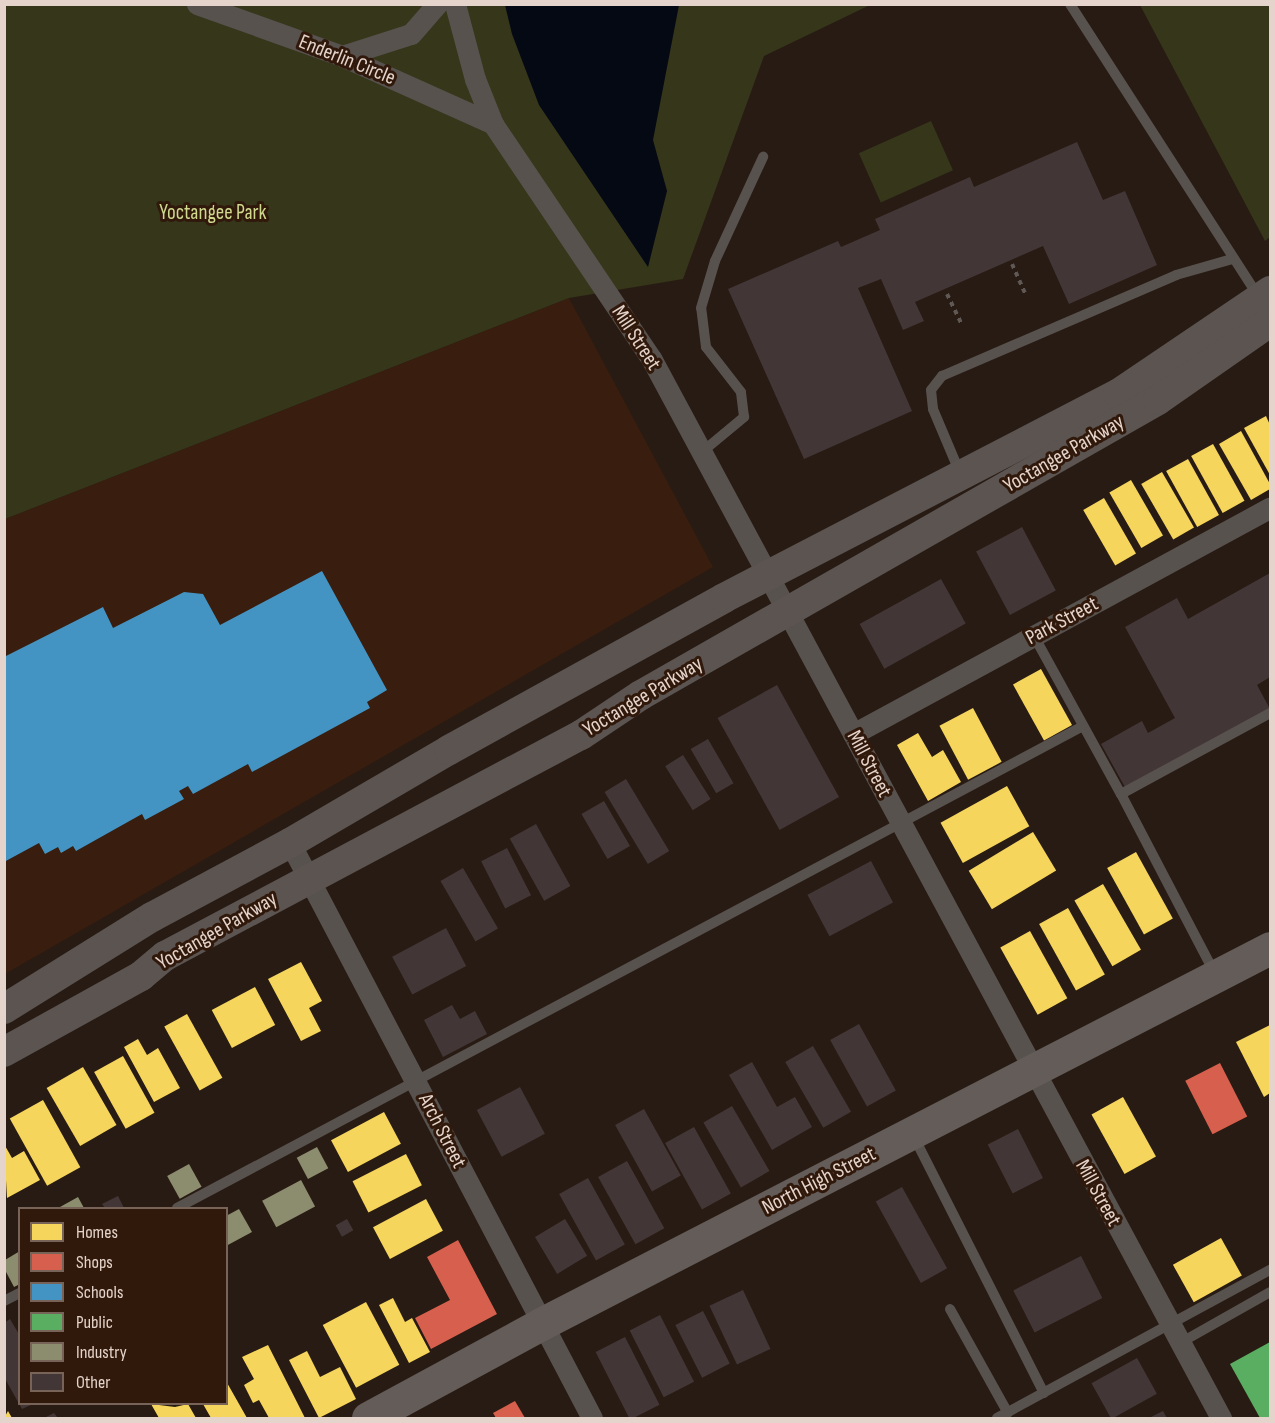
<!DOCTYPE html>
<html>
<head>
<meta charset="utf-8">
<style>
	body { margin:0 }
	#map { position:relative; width:1275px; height:1423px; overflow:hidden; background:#281b13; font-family:"Sofia Sans Condensed",sans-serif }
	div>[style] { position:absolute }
	.built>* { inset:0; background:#391d0e }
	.green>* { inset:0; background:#35361a; transform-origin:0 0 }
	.water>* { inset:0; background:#040913 }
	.homes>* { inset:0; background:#f6d55c; transform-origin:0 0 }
	.shops>* { inset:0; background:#d6604d; transform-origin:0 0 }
	.schools>* { inset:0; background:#4393c3 }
	.public>* { inset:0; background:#5aae61 }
	.industry>* { inset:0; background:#8c8c6e; transform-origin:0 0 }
	.building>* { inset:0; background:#433636; transform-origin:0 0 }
	.path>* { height:4px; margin-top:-2px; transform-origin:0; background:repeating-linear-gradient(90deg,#5f5854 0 4.5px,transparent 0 9px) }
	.lane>* { height:10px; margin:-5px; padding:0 5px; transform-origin:5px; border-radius:5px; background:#58524f }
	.street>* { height:21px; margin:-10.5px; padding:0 10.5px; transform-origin:10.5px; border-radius:10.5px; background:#58524f }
	.secondary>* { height:30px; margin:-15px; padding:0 15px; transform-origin:15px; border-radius:15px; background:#5b5451 }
	.primary>* { height:33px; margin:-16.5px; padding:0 16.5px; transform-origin:16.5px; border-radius:16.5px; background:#645c58 }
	span { translate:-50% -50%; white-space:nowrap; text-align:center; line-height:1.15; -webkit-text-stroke:6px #30180b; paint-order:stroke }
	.street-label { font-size:21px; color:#e5d4cb }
	.park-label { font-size:21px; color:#cfd98e }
	.frame { position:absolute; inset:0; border:6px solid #e5d4cb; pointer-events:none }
	.legend { position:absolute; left:18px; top:1207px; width:210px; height:198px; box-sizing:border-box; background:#30180b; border:2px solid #786358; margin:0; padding:8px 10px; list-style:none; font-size:18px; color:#e5d4cb }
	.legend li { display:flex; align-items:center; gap:12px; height:30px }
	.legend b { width:30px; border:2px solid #786358 }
</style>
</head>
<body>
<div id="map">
	<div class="built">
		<div style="clip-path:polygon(569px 298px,713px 567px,5px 974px,5px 519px)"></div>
	</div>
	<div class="green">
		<div style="clip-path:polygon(5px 5px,870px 5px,764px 56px,683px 279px,569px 298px,5px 519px)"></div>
		<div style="clip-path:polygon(1140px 5px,1270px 5px,1270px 237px,1265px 241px)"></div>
		<div style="left:931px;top:121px;width:54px;height:79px;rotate:66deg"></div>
	</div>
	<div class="water">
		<div style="clip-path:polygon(505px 5px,679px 5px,653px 140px,667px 191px,648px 267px,539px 105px,512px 34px)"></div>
	</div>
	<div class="homes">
		<div style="clip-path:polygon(1266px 416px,1270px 425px,1270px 475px,1244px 428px)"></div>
		<div style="clip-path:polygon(1241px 431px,1270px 484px,1270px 489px,1251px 500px,1219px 444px)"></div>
		<div style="left:1213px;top:444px;width:65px;height:25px;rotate:61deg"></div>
		<div style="left:1188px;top:459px;width:64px;height:25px;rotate:61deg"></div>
		<div style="left:1162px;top:472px;width:64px;height:24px;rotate:60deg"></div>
		<div style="left:1131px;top:480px;width:64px;height:25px;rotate:60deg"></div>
		<div style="left:1104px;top:498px;width:64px;height:24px;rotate:60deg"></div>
		<div style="left:1041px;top:669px;width:64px;height:32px;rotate:61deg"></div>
		<div style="left:973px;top:708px;width:61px;height:38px;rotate:62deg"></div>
		<div style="clip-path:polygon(918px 733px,932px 757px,943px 750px,961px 782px,928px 801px,897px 745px)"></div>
		<div style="left:1007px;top:786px;width:46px;height:76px;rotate:61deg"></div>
		<div style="left:1033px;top:832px;width:45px;height:75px;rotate:59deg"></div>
		<div style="left:1136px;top:852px;width:76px;height:33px;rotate:61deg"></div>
		<div style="left:1103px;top:884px;width:76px;height:33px;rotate:60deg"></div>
		<div style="left:1068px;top:908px;width:76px;height:33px;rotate:61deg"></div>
		<div style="left:1030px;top:931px;width:77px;height:34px;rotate:61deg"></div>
		<div style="clip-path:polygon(301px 962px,322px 1001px,309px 1008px,321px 1031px,301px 1041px,268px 979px)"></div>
		<div style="left:255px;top:987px;width:43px;height:49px;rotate:62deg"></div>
		<div style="left:187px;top:1014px;width:73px;height:26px;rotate:61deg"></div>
		<div style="clip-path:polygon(1270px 1025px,1270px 1093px,1264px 1097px,1236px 1042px)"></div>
		<div style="clip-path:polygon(138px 1039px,147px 1055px,158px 1048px,180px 1088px,154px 1102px,124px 1047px)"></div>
		<div style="left:123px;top:1056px;width:65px;height:33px;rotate:61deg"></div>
		<div style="left:83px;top:1067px;width:67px;height:42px;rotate:60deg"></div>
		<div style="left:1123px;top:1097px;width:68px;height:36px;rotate:61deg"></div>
		<div style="left:43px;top:1100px;width:77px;height:38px;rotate:61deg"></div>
		<div style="left:384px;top:1112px;width:36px;height:60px;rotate:62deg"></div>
		<div style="clip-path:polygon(4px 1144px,12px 1158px,24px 1151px,40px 1180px,7px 1198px)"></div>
		<div style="left:406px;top:1154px;width:35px;height:60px;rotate:63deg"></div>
		<div style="left:426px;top:1199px;width:36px;height:60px;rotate:62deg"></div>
		<div style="left:1221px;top:1238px;width:43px;height:55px;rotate:61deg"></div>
		<div style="clip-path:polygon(393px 1298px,405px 1322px,412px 1318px,430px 1352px,409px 1363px,379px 1305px)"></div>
		<div style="left:366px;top:1302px;width:71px;height:49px;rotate:62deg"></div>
		<div style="clip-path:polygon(268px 1345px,305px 1418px,269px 1418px,259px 1400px,253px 1403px,244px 1385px,254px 1379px,242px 1357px)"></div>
		<div style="clip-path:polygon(307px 1351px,320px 1377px,340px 1367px,356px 1399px,319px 1418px,289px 1360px)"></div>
		<div style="clip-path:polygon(226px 1381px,247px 1418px,211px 1418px,203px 1404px,226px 1404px)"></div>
		<div style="clip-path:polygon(151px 1404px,175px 1407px,188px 1404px,196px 1418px,159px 1418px)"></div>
		<div style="clip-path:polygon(8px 1411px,12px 1418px,4px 1418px)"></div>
	</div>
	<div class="shops">
		<div style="left:1220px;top:1063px;width:60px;height:39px;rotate:63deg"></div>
		<div style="clip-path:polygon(458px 1240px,497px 1314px,431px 1349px,415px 1318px,450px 1300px,427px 1257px)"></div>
		<div style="clip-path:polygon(515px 1401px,525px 1418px,496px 1418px,493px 1413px)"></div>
	</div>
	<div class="schools">
		<div style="clip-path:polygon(322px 571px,387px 690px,367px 702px,370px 708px,252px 772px,248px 764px,193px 794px,188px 786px,179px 791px,184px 799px,145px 820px,142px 814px,76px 851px,73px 846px,61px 853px,58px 847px,45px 854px,39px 843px,4px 862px,4px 657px,103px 607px,113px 628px,184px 592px,203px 594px,220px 625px)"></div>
	</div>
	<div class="public">
		<div style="clip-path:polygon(1270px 1342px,1270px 1418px,1260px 1418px,1230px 1364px)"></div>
	</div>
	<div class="industry">
		<div style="left:317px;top:1147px;width:24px;height:23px;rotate:62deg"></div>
		<div style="left:189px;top:1164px;width:26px;height:25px;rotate:61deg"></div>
		<div style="left:301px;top:1180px;width:30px;height:44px;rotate:62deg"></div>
		<div style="clip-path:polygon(78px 1197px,84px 1208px,61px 1208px,60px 1207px)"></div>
		<div style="clip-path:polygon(239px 1209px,252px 1232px,226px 1246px,226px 1216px)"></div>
		<div style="clip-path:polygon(20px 1251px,20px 1284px,14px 1287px,5px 1270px,5px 1260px)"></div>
	</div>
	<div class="building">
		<div style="clip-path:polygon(1077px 142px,1103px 200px,1125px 191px,1157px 265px,1069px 304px,1043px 246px,915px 302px,924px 321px,903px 330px,881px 279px,858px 288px,912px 411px,804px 459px,728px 289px,838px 241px,841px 247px,880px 230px,875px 219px,970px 177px,974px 187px)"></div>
		<div style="left:1022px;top:527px;width:72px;height:52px;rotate:62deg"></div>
		<div style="clip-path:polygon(1270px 573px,1270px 677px,1257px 685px,1270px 709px,1126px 789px,1101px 744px,1142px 721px,1148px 733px,1175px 718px,1125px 627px,1177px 598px,1188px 619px)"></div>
		<div style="left:941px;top:579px;width:51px;height:93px;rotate:61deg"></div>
		<div style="left:777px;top:685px;width:128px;height:68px;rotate:61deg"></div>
		<div style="left:708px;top:739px;width:51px;height:20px;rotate:60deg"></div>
		<div style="left:683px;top:755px;width:52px;height:21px;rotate:58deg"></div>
		<div style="left:626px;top:779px;width:84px;height:25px;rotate:59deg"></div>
		<div style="left:604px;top:801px;width:52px;height:26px;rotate:60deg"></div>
		<div style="left:536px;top:824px;width:71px;height:30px;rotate:61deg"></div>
		<div style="left:507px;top:848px;width:53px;height:29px;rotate:63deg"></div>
		<div style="left:871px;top:861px;width:47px;height:72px;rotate:62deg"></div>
		<div style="left:463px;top:868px;width:70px;height:26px;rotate:60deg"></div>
		<div style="left:446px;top:928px;width:43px;height:61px;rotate:62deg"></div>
		<div style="clip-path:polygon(452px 1005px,460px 1019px,475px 1011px,487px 1034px,443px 1057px,424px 1020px)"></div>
		<div style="left:859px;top:1024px;width:76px;height:33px;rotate:61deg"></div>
		<div style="left:813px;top:1046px;width:76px;height:32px;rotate:60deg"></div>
		<div style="clip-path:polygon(752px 1062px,777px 1107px,795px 1097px,812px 1127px,772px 1150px,729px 1075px)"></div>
		<div style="left:520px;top:1087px;width:53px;height:49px;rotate:62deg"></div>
		<div style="left:732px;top:1106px;width:75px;height:33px;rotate:60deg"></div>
		<div style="left:644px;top:1109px;width:76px;height:33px;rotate:61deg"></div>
		<div style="left:694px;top:1127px;width:76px;height:33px;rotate:61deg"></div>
		<div style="left:1018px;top:1129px;width:55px;height:34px;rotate:63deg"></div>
		<div style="left:627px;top:1161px;width:77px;height:33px;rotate:61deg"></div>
		<div style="left:588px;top:1178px;width:76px;height:33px;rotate:61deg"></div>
		<div style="left:902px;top:1187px;width:93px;height:30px;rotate:61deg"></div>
		<div style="clip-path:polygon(118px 1196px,124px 1208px,105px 1208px,102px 1204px)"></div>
		<div style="left:347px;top:1219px;width:13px;height:13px;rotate:61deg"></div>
		<div style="left:565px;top:1219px;width:43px;height:35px;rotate:59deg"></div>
		<div style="left:1081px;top:1256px;width:47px;height:76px;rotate:63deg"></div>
		<div style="left:743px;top:1290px;width:65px;height:37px;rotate:65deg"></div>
		<div style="left:703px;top:1311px;width:59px;height:31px;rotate:63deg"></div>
		<div style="left:660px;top:1315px;width:75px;height:34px;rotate:63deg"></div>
		<div style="clip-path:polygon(10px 1319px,20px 1336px,20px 1404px,33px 1404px,22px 1409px,4px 1377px,4px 1323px)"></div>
		<div style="left:625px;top:1337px;width:76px;height:33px;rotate:63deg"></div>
		<div style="left:1137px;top:1358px;width:41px;height:52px;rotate:61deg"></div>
		<div style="clip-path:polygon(1163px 1411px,1167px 1418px,1149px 1418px)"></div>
		<div style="clip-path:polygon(54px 1413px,58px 1418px,44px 1418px)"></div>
	</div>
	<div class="path">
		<div style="left:1012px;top:264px;width:34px;rotate:66deg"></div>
		<div style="left:947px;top:294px;width:32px;rotate:64deg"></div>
	</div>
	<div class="lane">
		<div style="left:1070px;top:4px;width:347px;rotate:57.2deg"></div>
		<div style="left:702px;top:452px;width:55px;rotate:-39.8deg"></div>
		<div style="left:744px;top:417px;width:25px;rotate:-97deg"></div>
		<div style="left:741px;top:392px;width:57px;rotate:-127.9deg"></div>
		<div style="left:706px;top:347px;width:39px;rotate:-97deg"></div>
		<div style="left:701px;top:308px;width:49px;rotate:-73.4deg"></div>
		<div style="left:715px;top:261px;width:115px;rotate:-65.2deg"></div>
		<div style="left:960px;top:473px;width:69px;rotate:-112.9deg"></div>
		<div style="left:933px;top:409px;width:19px;rotate:-96deg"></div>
		<div style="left:931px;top:390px;width:18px;rotate:-52deg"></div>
		<div style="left:942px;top:376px;width:255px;rotate:-23.3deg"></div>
		<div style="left:1176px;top:275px;width:58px;rotate:-15.9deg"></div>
		<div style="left:1034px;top:636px;width:180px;rotate:61.2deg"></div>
		<div style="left:1121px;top:794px;width:170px;rotate:-28.5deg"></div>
		<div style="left:1121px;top:794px;width:201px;rotate:62.4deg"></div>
		<div style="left:914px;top:1137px;width:287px;rotate:63.1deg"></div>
		<div style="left:177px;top:1208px;width:1026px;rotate:-28.01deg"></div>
		<div style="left:4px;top:1301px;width:18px;rotate:-27deg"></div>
		<div style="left:950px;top:1309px;width:119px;rotate:60.9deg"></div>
		<div style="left:1180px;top:1343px;width:103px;rotate:-29.5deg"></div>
		<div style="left:997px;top:1418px;width:311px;rotate:-28.5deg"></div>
	</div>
	<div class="street">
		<div style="left:197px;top:4px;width:154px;rotate:19.7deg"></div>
		<div style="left:342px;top:56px;width:166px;rotate:24.2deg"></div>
		<div style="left:455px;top:4px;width:78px;rotate:75.1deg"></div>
		<div style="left:475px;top:79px;width:48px;rotate:68.2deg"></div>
		<div style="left:493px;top:124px;width:282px;rotate:56deg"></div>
		<div style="left:651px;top:358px;width:1204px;rotate:61.73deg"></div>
		<div style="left:342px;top:56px;width:72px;rotate:-17.7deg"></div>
		<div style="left:411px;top:34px;width:40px;rotate:-49deg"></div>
		<div style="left:853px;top:734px;width:474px;rotate:-28.5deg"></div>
		<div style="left:290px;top:843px;width:649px;rotate:62.29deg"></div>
	</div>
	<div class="secondary">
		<div style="left:4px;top:1009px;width:174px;rotate:-31.9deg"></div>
		<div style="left:152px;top:917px;width:157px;rotate:-28.2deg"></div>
		<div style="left:290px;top:843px;width:184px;rotate:-30.3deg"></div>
		<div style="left:449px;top:750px;width:314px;rotate:-28.9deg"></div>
		<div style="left:724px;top:598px;width:444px;rotate:-27.4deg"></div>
		<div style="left:1118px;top:394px;width:184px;rotate:-34.1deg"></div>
		<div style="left:4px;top:1052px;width:157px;rotate:-29deg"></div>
		<div style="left:141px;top:976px;width:31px;rotate:-40deg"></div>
		<div style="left:165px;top:956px;width:471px;rotate:-28deg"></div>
		<div style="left:581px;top:735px;width:72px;rotate:-33.7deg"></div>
		<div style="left:641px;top:695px;width:595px;rotate:-29.71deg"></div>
		<div style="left:1158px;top:400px;width:136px;rotate:-34.9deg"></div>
	</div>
	<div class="primary">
		<div style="left:368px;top:1418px;width:197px;rotate:-28.5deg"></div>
		<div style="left:541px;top:1324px;width:820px;rotate:-27.28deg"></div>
	</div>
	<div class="street-label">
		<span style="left:347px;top:60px;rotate:22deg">Enderlin Circle</span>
		<span style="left:636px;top:338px;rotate:57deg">Mill Street</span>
		<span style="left:1064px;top:454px;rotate:-30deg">Yoctangee Parkway</span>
		<span style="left:1062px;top:621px;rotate:-28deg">Park Street</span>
		<span style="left:643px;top:697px;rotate:-31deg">Yoctangee Parkway</span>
		<span style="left:869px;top:764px;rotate:62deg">Mill Street</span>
		<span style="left:217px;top:931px;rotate:-30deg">Yoctangee Parkway</span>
		<span style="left:442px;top:1131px;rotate:63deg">Arch Street</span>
		<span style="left:819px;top:1181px;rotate:-27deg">North High Street</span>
		<span style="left:1098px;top:1193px;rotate:61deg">Mill Street</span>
	</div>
	<div class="park-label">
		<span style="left:213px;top:213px">Yoctangee Park</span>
	</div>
	<div class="frame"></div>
	<ul class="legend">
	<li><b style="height:16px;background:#f6d55c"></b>Homes</li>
	<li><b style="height:16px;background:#d6604d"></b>Shops</li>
	<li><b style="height:16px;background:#4393c3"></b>Schools</li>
	<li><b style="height:16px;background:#5aae61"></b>Public</li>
	<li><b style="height:16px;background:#8c8c6e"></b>Industry</li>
	<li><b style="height:16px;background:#433636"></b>Other</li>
	</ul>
</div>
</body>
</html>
